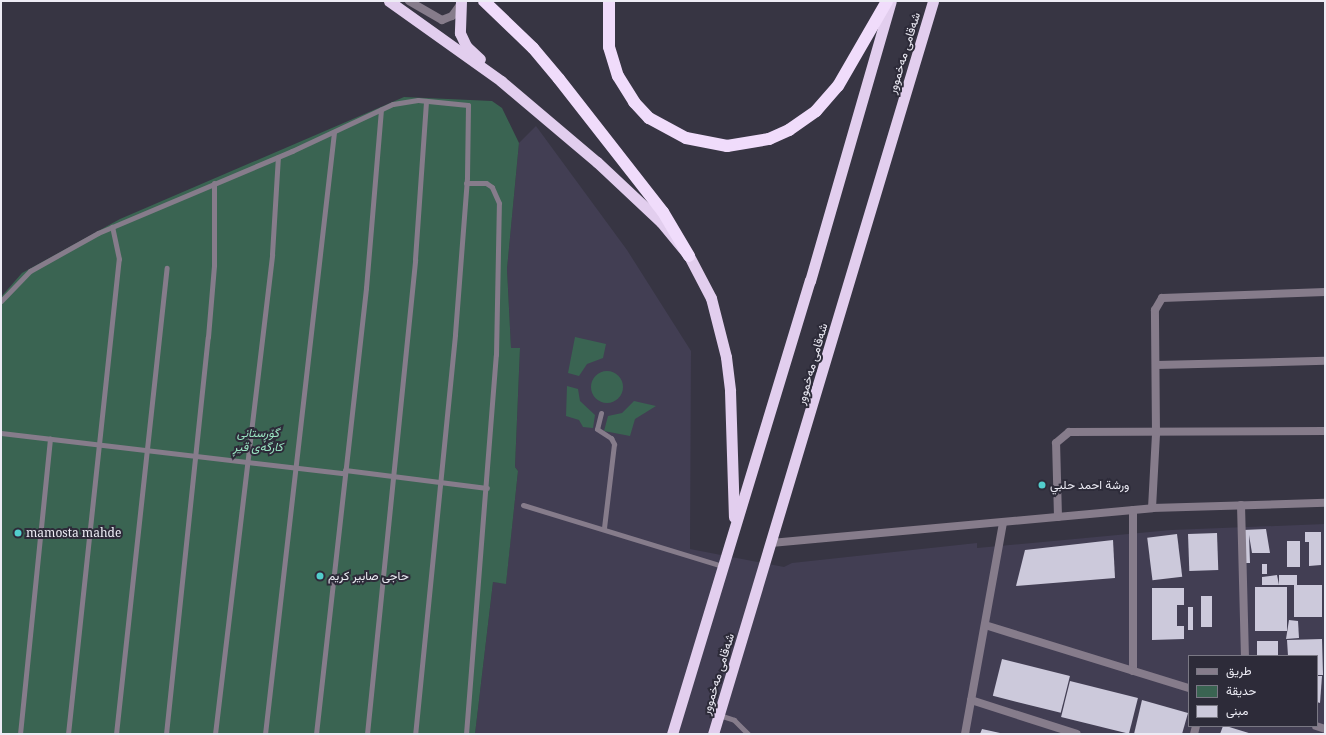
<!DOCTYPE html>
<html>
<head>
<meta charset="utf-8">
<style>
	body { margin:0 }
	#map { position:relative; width:1326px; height:735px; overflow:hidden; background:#373543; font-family:"Noto Serif",Vazirmatn,serif }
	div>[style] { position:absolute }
	.built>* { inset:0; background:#423e53 }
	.green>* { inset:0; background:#3a6452 }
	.round { border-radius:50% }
	.building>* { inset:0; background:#ccc9db; transform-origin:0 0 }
	.service>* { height:5px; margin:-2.5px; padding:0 2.5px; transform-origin:2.5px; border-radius:2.5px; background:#867c8b }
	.minor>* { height:8px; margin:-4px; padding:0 4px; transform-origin:4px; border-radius:4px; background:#867c8b }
	.tertiary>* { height:8px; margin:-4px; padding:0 4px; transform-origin:4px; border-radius:4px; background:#867c8b }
	.trunk>* { height:11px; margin:-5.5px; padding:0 5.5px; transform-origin:5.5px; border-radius:5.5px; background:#e2ceee }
	.motorway>* { height:12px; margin:-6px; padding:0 6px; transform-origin:6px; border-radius:6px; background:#f0dcfb }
	.dots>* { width:11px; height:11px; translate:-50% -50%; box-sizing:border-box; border:2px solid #2d2b39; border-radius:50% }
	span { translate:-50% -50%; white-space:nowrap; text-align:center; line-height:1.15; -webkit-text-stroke:4px #2d2b39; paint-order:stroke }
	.street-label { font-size:12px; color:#edecf5 }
	.park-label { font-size:12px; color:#99e4c2; font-style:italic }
	.poi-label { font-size:12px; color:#edecf5 }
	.left { translate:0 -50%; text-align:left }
	.frame { position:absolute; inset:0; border:2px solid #edecf5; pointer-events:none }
	.legend { position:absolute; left:1188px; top:655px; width:130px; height:72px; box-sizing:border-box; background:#2d2b39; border:1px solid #7a7884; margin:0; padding:5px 7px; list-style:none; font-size:12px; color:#edecf5 }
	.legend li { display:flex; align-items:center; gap:8px; height:20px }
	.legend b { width:20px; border:1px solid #7a7884 }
</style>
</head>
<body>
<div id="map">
	<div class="built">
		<div style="clip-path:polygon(evenodd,536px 126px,627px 250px,691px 351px,690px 549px,784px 567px,792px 563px,977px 543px,977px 548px,1171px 530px,1325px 524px,1325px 734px,475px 734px,493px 582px,506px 583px,518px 471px,515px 467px,520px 348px,511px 348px,507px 269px,519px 143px,536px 126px,1189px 656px,1317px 656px,1317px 726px,1189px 726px,1189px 656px)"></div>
	</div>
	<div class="green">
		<div style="clip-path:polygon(404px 97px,492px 101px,502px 108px,519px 143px,507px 269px,511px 348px,520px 348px,515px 467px,518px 471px,506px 584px,493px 582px,475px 734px,1px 734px,1px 297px,22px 273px,120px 219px)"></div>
		<div style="clip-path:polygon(575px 337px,606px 344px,603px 358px,587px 364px,579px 376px,568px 373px)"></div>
		<div class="round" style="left:591px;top:371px;width:32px;height:32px"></div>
		<div style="clip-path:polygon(567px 386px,578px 389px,580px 401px,595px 415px,593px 428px,583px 427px,579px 420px,566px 416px)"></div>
		<div style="clip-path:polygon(634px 401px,656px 406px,635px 419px,630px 436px,604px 431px,608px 416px,622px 413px)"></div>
	</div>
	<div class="building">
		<div style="clip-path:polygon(1266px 529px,1270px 553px,1252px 553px,1249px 535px,1250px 563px,1244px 563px,1243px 530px)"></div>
		<div style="clip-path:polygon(1305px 532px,1321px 532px,1321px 565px,1309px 566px,1309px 542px,1305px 542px)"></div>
		<div style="left:1217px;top:533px;width:37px;height:29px;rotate:88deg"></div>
		<div style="left:1177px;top:534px;width:43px;height:30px;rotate:83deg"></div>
		<div style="clip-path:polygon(1113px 540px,1115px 578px,1016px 586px,1025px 550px)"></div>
		<div style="left:1287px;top:541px;width:13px;height:26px"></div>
		<div style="left:1262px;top:564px;width:5px;height:10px"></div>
		<div style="clip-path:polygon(1277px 575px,1279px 585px,1262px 585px,1262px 577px)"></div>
		<div style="left:1279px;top:575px;width:18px;height:10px"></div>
		<div style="left:1322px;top:585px;width:32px;height:28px;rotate:90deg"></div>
		<div style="left:1255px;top:587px;width:32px;height:44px"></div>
		<div style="clip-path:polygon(1152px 588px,1184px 588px,1184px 605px,1177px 605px,1177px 626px,1184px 626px,1184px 639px,1152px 640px)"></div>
		<div style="left:1201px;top:596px;width:11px;height:31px"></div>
		<div style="left:1188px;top:607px;width:5px;height:23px"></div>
		<div style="clip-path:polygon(1289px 620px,1298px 621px,1299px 638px,1286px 639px)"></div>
		<div style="clip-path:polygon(1322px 639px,1323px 675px,1317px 675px,1317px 656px,1288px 656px,1287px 640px)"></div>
		<div style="left:1257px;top:641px;width:21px;height:15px"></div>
		<div style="left:1002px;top:659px;width:70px;height:38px;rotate:14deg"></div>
		<div style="clip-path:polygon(1317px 676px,1322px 676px,1320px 703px,1317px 702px)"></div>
		<div style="left:1070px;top:681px;width:70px;height:37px;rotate:14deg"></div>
		<div style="clip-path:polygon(1142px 700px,1188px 713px,1182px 734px,1134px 734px)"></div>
		<div style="clip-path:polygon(1223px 726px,1226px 726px,1252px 734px,1220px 734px)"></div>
		<div style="clip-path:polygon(982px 729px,1000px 733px,1000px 734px,980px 734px)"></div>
	</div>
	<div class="service">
		<div style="left:1px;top:301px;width:42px;rotate:-46deg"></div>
		<div style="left:30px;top:271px;width:78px;rotate:-29.2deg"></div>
		<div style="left:98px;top:233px;width:211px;rotate:-22.9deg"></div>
		<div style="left:292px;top:151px;width:111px;rotate:-25deg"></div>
		<div style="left:393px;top:104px;width:25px;rotate:-9deg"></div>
		<div style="left:418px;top:100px;width:50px;rotate:5.7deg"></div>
		<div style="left:468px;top:105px;width:73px;rotate:90.8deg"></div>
		<div style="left:467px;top:178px;width:157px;rotate:94.4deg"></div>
		<div style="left:455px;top:335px;width:401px;rotate:95.7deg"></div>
		<div style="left:601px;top:413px;width:16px;rotate:104deg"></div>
		<div style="left:597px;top:429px;width:17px;rotate:33deg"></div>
		<div style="left:611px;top:438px;width:7px;rotate:63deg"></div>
		<div style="left:614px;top:444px;width:85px;rotate:96.8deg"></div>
		<div style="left:1px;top:433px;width:345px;rotate:6.7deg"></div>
		<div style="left:345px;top:470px;width:143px;rotate:7.2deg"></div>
		<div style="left:523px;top:505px;width:208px;rotate:17deg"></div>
		<div style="left:719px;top:715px;width:16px;rotate:18deg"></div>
		<div style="left:734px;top:720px;width:20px;rotate:45deg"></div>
		<div style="left:20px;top:734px;width:297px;rotate:-84.2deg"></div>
		<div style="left:68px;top:734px;width:478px;rotate:-83.9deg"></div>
		<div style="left:119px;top:259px;width:33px;rotate:-102deg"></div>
		<div style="left:116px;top:734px;width:469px;rotate:-83.8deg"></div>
		<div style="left:166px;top:734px;width:399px;rotate:-84deg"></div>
		<div style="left:208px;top:337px;width:72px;rotate:-85.2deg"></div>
		<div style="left:214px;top:265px;width:82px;rotate:-90deg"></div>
		<div style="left:215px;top:734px;width:483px;rotate:-83.2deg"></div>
		<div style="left:272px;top:254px;width:97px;rotate:-86.5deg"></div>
		<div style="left:265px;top:734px;width:606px;rotate:-83.46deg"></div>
		<div style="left:316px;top:734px;width:449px;rotate:-83.6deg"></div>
		<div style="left:366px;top:288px;width:179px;rotate:-85.2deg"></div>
		<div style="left:367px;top:734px;width:477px;rotate:-84.2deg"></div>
		<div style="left:415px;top:259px;width:158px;rotate:-86deg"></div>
		<div style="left:466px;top:734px;width:380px;rotate:-85.5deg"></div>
		<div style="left:496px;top:355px;width:152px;rotate:-88.9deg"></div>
		<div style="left:499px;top:203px;width:17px;rotate:-114deg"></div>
		<div style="left:492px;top:187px;width:7px;rotate:-146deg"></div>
		<div style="left:486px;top:183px;width:20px;rotate:180deg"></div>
	</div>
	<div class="minor">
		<div style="left:1156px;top:365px;width:169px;rotate:-1.4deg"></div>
		<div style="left:1241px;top:505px;width:151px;rotate:88.5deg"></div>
		<div style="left:1152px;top:508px;width:74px;rotate:-86.9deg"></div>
		<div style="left:1156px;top:434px;width:124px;rotate:-90.5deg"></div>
		<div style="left:1155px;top:310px;width:14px;rotate:-60deg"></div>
		<div style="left:1162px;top:298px;width:163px;rotate:-2.1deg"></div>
		<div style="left:1133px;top:510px;width:161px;rotate:90deg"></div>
		<div style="left:1058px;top:517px;width:74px;rotate:-91.5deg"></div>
		<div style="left:1056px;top:443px;width:17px;rotate:-40deg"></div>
		<div style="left:1069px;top:432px;width:256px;rotate:-0.2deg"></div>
		<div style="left:985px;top:625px;width:214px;rotate:17.2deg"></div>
		<div style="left:971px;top:700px;width:111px;rotate:17.8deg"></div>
		<div style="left:1316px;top:726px;width:9px;rotate:18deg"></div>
		<div style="left:965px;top:734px;width:215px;rotate:-79.8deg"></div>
		<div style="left:1194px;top:734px;width:8px;rotate:-76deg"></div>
	</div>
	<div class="tertiary">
		<div style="left:409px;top:1px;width:38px;rotate:30deg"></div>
		<div style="left:442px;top:20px;width:11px;rotate:-22deg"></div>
		<div style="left:452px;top:16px;width:14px;rotate:-54deg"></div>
		<div style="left:771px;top:543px;width:383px;rotate:-5.2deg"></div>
		<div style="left:1152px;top:508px;width:173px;rotate:-1.7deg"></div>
	</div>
	<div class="trunk">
		<div style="left:389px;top:1px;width:138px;rotate:35.5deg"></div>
		<div style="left:501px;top:81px;width:126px;rotate:40.2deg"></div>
		<div style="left:597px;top:162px;width:88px;rotate:43.2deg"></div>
		<div style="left:661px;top:222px;width:44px;rotate:50.5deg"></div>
		<div style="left:689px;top:256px;width:47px;rotate:62.4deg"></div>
		<div style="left:711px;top:298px;width:61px;rotate:75.7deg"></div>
		<div style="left:726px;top:357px;width:34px;rotate:83deg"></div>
		<div style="left:730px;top:391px;width:126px;rotate:88.2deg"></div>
		<div style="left:461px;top:1px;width:32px;rotate:92deg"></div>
		<div style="left:460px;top:33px;width:14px;rotate:65deg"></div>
		<div style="left:466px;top:46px;width:19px;rotate:43deg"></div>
		<div style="left:672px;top:734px;width:474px;rotate:-73.1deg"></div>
		<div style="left:810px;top:281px;width:291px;rotate:-73.9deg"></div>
		<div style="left:713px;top:734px;width:765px;rotate:-73.29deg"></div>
	</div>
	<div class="motorway">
		<div style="left:484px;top:1px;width:68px;rotate:43.8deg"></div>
		<div style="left:533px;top:48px;width:40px;rotate:50deg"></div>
		<div style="left:559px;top:79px;width:169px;rotate:52deg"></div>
		<div style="left:663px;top:212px;width:51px;rotate:59.4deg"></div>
		<div style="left:609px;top:1px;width:46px;rotate:90deg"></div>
		<div style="left:609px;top:47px;width:30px;rotate:73deg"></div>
		<div style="left:618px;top:76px;width:31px;rotate:58deg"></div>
		<div style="left:634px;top:102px;width:22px;rotate:47deg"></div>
		<div style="left:649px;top:118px;width:42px;rotate:28.4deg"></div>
		<div style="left:686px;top:138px;width:42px;rotate:11deg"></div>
		<div style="left:727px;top:146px;width:43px;rotate:-9.5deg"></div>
		<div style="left:769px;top:139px;width:22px;rotate:-24deg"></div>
		<div style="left:789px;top:130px;width:33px;rotate:-35deg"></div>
		<div style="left:816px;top:111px;width:33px;rotate:-49deg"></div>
		<div style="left:838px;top:86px;width:98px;rotate:-60deg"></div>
	</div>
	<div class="dots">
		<div style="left:1042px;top:485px;background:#52cdcc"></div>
		<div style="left:18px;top:533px;background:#52cdcc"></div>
		<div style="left:320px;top:576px;background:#52cdcc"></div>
	</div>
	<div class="street-label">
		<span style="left:904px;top:53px;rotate:-73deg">شەقامی مەخموور</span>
		<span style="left:812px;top:364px;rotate:-74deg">شەقامی مەخموور</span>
		<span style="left:718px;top:674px;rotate:-73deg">شەقامی مەخموور</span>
	</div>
	<div class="park-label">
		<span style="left:258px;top:440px">گۆڕستانی<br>کارگەی قیڕ</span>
	</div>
	<div class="poi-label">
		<span class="left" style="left:1050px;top:485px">ورشة احمد حلبي</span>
		<span class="left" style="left:26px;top:533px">mamosta mahde</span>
		<span class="left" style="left:328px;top:576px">حاجی صابیر کریم</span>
	</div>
	<div class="frame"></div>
	<ul class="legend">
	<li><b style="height:5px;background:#867c8b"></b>طريق</li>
	<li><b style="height:11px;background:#3a6452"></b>حديقة</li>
	<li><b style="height:11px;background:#ccc9db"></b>مبنى</li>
	</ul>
</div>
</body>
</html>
